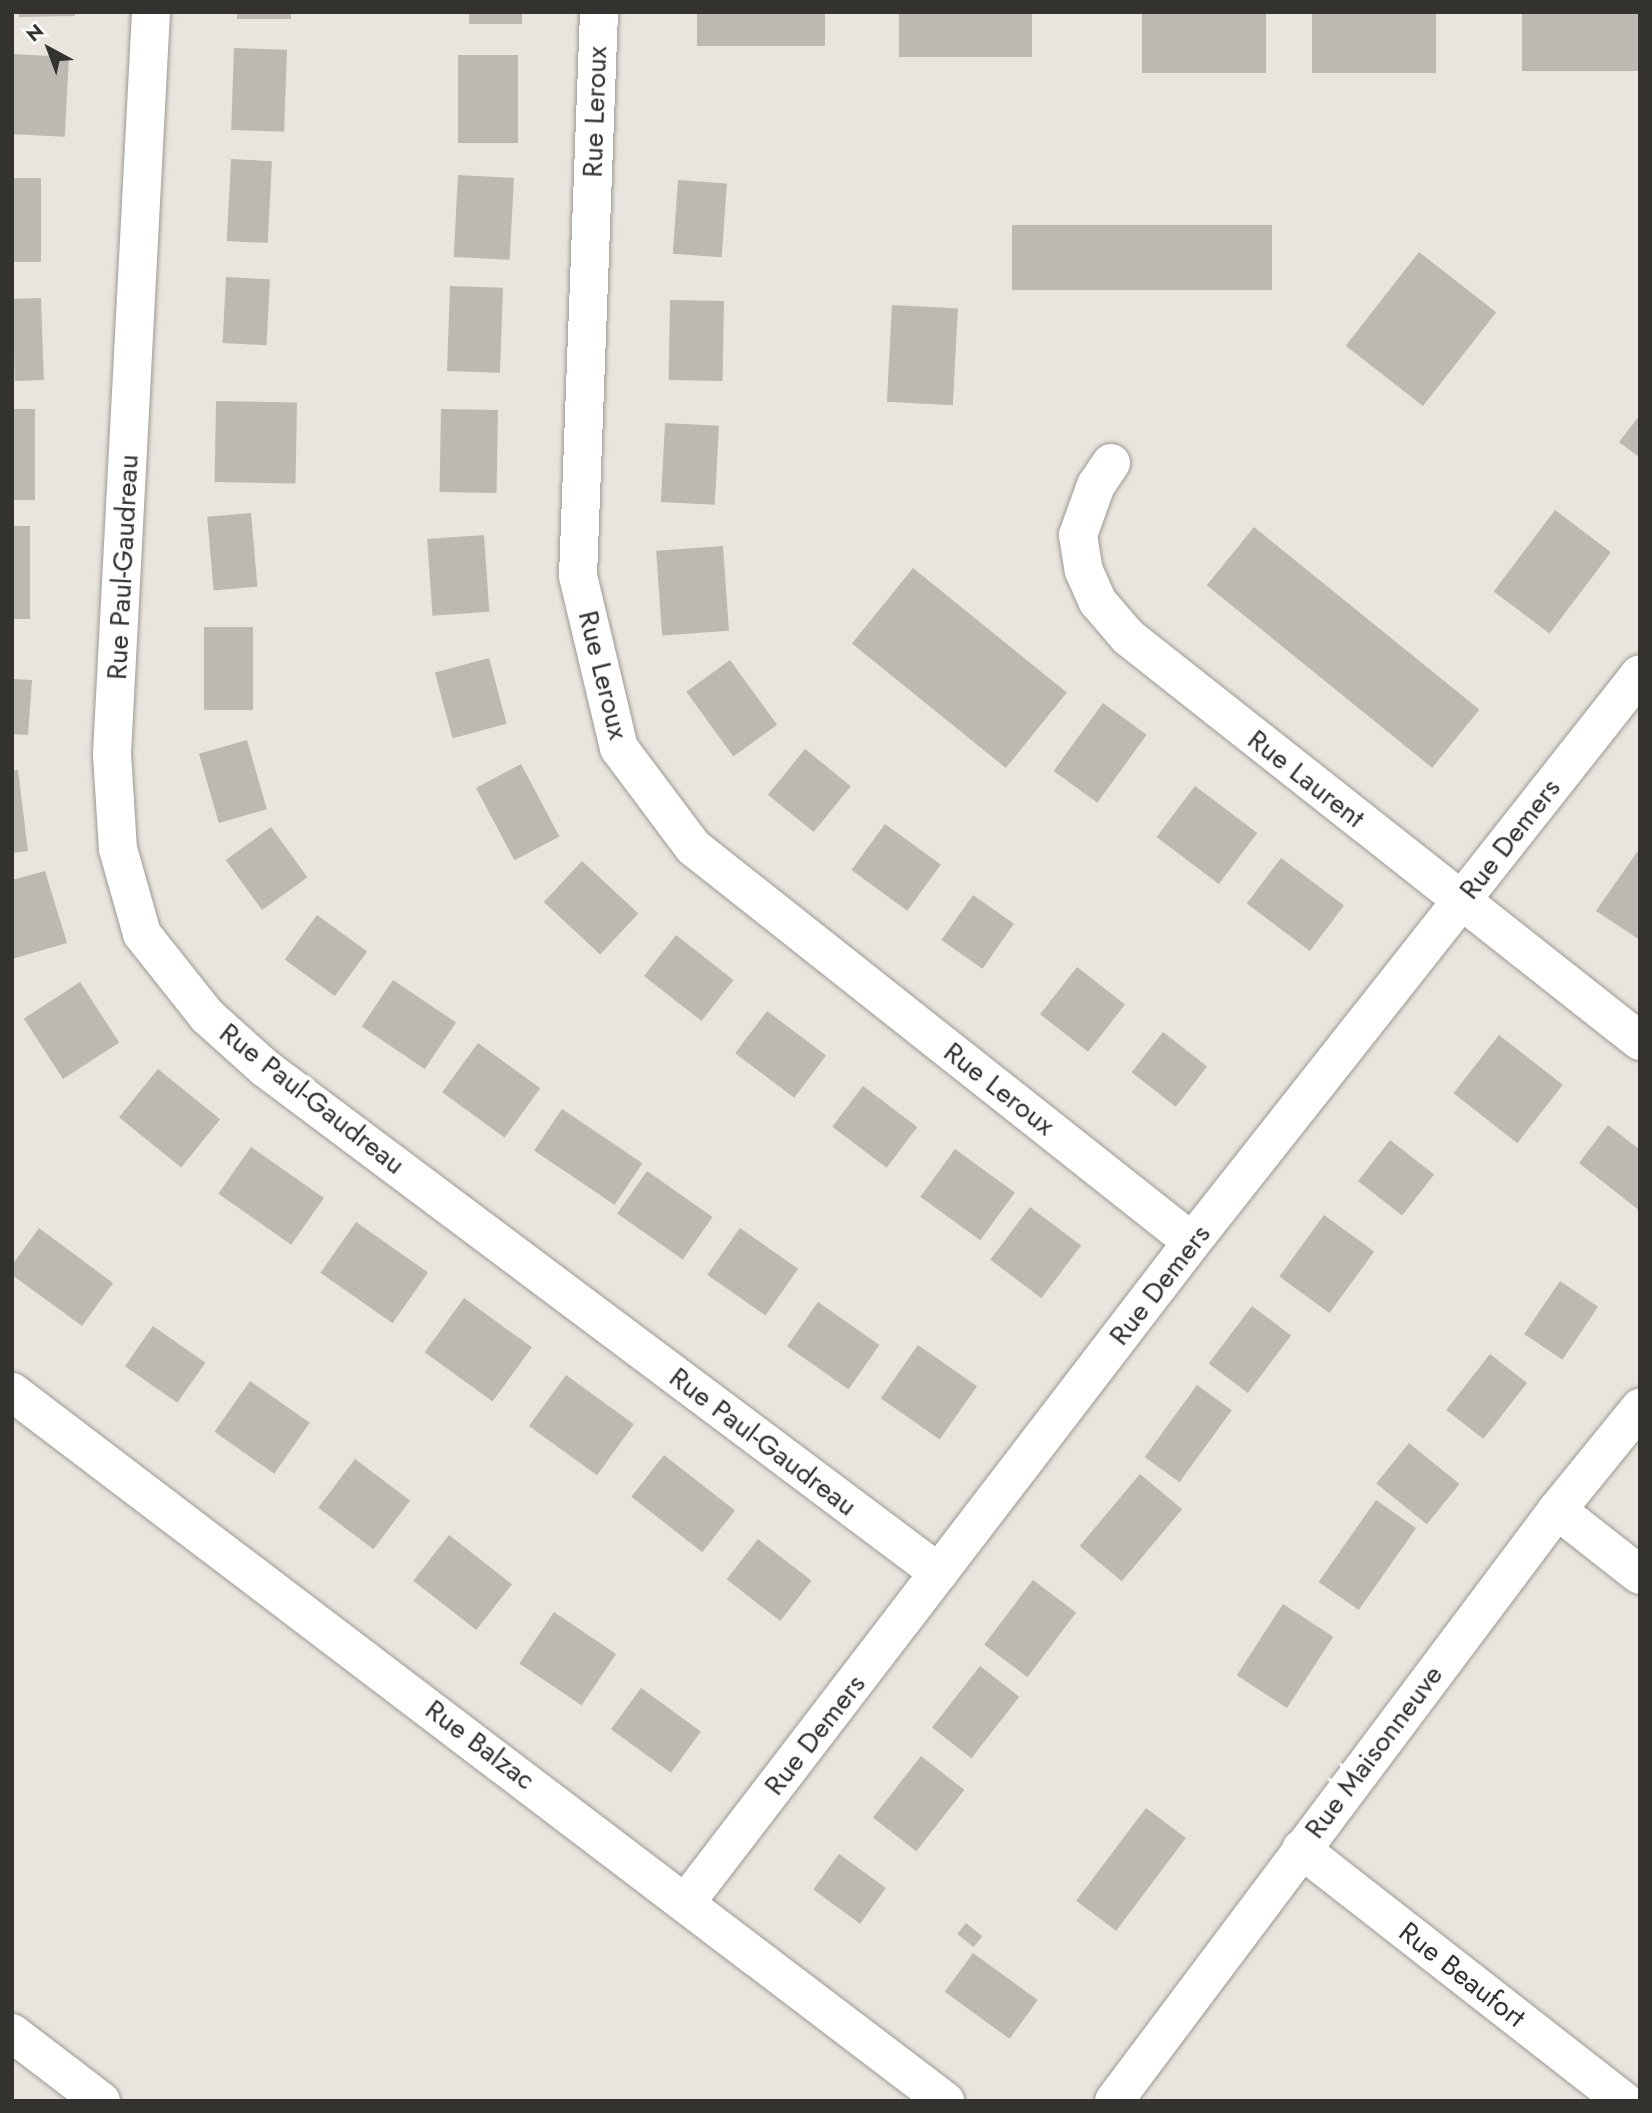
<!DOCTYPE html>
<html>
<head>
<meta charset="utf-8">
<style>
	body { margin:0 }
	#map { position:relative; width:1652px; height:2113px; overflow:hidden; background:#e9e5de; font-family:Jost,sans-serif }
	div>[style] { position:absolute }
	.building>* { inset:0; background:#bcb9b2; transform-origin:0 0 }
	.roads { filter:drop-shadow(0 0 2px #9c9992) drop-shadow(0 0 2px #9c9992) }
	.minor>* { height:38px; margin:-19px; padding:0 19px; transform-origin:19px; border-radius:19px; background:#fff }
	span { translate:-50% -50%; white-space:nowrap; text-align:center; line-height:1.15; -webkit-text-stroke:7px #fff; paint-order:stroke }
	.street-label { font-size:28px; color:#33322f }
	.frame { position:absolute; inset:0; border:14px solid #33322f; pointer-events:none }
	.north { position:absolute; left:14px; top:14px; width:70px; height:70px; -webkit-text-stroke:5px #fff; paint-order:stroke; rotate:319deg; font-size:19px; font-weight:700; line-height:28px; text-align:center; color:#33322f }
	.north::after { content:''; display:block; margin:auto; width:24px; height:32px; background:#33322f; clip-path:polygon(50% 0,100% 100%,50% 72%,0 100%) }
</style>
</head>
<body>
<div id="map">
	<div class="building">
		<div style="clip-path:polygon(19px 12px,75px 12px,75px 16px,19px 17px)"></div>
		<div style="left:237px;top:12px;width:54px;height:7px"></div>
		<div style="left:469px;top:12px;width:53px;height:12px"></div>
		<div style="left:697px;top:12px;width:128px;height:34px"></div>
		<div style="left:899px;top:12px;width:133px;height:45px"></div>
		<div style="left:1142px;top:12px;width:124px;height:61px"></div>
		<div style="left:1312px;top:12px;width:124px;height:61px"></div>
		<div style="left:1522px;top:12px;width:118px;height:59px"></div>
		<div style="left:234px;top:48px;width:53px;height:82px;rotate:2deg"></div>
		<div style="left:13px;top:54px;width:56px;height:80px;rotate:3deg"></div>
		<div style="left:518px;top:55px;width:88px;height:60px;rotate:90deg"></div>
		<div style="left:231px;top:159px;width:41px;height:82px;rotate:3deg"></div>
		<div style="left:458px;top:175px;width:56px;height:82px;rotate:3deg"></div>
		<div style="left:12px;top:178px;width:29px;height:84px"></div>
		<div style="left:678px;top:180px;width:49px;height:74px;rotate:4deg"></div>
		<div style="left:1012px;top:225px;width:260px;height:65px"></div>
		<div style="left:1419px;top:252px;width:98px;height:119px;rotate:38deg"></div>
		<div style="left:226px;top:277px;width:44px;height:66px;rotate:3deg"></div>
		<div style="left:450px;top:286px;width:53px;height:85px;rotate:2deg"></div>
		<div style="left:41px;top:298px;width:82px;height:29px;rotate:88deg"></div>
		<div style="left:670px;top:300px;width:54px;height:80px;rotate:1deg"></div>
		<div style="left:892px;top:305px;width:66px;height:97px;rotate:3deg"></div>
		<div style="left:216px;top:401px;width:81px;height:81px;rotate:1deg"></div>
		<div style="left:12px;top:409px;width:23px;height:91px"></div>
		<div style="left:441px;top:409px;width:57px;height:83px;rotate:1deg"></div>
		<div style="clip-path:polygon(1640px 415px,1640px 458px,1619px 442px)"></div>
		<div style="left:665px;top:423px;width:54px;height:79px;rotate:3deg"></div>
		<div style="left:1555px;top:510px;width:70px;height:102px;rotate:37deg"></div>
		<div style="left:251px;top:513px;width:74px;height:44px;rotate:85deg"></div>
		<div style="left:12px;top:526px;width:18px;height:93px"></div>
		<div style="left:1254px;top:527px;width:290px;height:75px;rotate:39deg"></div>
		<div style="left:484px;top:535px;width:77px;height:57px;rotate:86deg"></div>
		<div style="left:723px;top:546px;width:85px;height:67px;rotate:86deg"></div>
		<div style="left:913px;top:568px;width:198px;height:97px;rotate:39deg"></div>
		<div style="left:253px;top:627px;width:83px;height:49px;rotate:90deg"></div>
		<div style="left:489px;top:658px;width:68px;height:56px;rotate:75deg"></div>
		<div style="left:730px;top:660px;width:80px;height:54px;rotate:54deg"></div>
		<div style="clip-path:polygon(12px 679px,32px 680px,28px 735px,12px 734px)"></div>
		<div style="left:1103px;top:703px;width:54px;height:84px;rotate:36deg"></div>
		<div style="left:247px;top:740px;width:72px;height:50px;rotate:74deg"></div>
		<div style="left:805px;top:749px;width:59px;height:59px;rotate:39deg"></div>
		<div style="left:521px;top:764px;width:82px;height:51px;rotate:62deg"></div>
		<div style="clip-path:polygon(12px 770px,18px 770px,28px 851px,12px 853px)"></div>
		<div style="left:1195px;top:786px;width:78px;height:64px;rotate:37deg"></div>
		<div style="left:885px;top:824px;width:69px;height:57px;rotate:36deg"></div>
		<div style="left:271px;top:827px;width:62px;height:56px;rotate:54deg"></div>
		<div style="clip-path:polygon(1637px 852px,1640px 854px,1640px 940px,1596px 911px)"></div>
		<div style="left:1281px;top:858px;width:79px;height:57px;rotate:37deg"></div>
		<div style="left:582px;top:861px;width:77px;height:56px;rotate:43deg"></div>
		<div style="clip-path:polygon(45px 871px,67px 943px,12px 959px,12px 880px)"></div>
		<div style="left:973px;top:895px;width:50px;height:55px;rotate:35deg"></div>
		<div style="left:317px;top:915px;width:62px;height:55px;rotate:36deg"></div>
		<div style="left:676px;top:935px;width:73px;height:52px;rotate:38deg"></div>
		<div style="left:1077px;top:967px;width:61px;height:60px;rotate:38deg"></div>
		<div style="left:393px;top:980px;width:76px;height:56px;rotate:34deg"></div>
		<div style="left:80px;top:982px;width:72px;height:67px;rotate:57deg"></div>
		<div style="left:767px;top:1011px;width:74px;height:53px;rotate:37deg"></div>
		<div style="left:1163px;top:1032px;width:56px;height:51px;rotate:38deg"></div>
		<div style="left:1499px;top:1035px;width:81px;height:74px;rotate:38deg"></div>
		<div style="left:478px;top:1043px;width:77px;height:61px;rotate:36deg"></div>
		<div style="left:158px;top:1069px;width:80px;height:62px;rotate:39deg"></div>
		<div style="left:863px;top:1086px;width:68px;height:51px;rotate:37deg"></div>
		<div style="left:562px;top:1109px;width:97px;height:50px;rotate:34deg"></div>
		<div style="clip-path:polygon(1608px 1125px,1640px 1150px,1640px 1211px,1579px 1163px)"></div>
		<div style="left:1390px;top:1140px;width:56px;height:52px;rotate:38deg"></div>
		<div style="left:251px;top:1147px;width:89px;height:57px;rotate:35deg"></div>
		<div style="left:955px;top:1149px;width:74px;height:59px;rotate:36deg"></div>
		<div style="left:647px;top:1171px;width:80px;height:52px;rotate:35deg"></div>
		<div style="left:1030px;top:1207px;width:64px;height:66px;rotate:37deg"></div>
		<div style="left:1324px;top:1215px;width:62px;height:76px;rotate:36deg"></div>
		<div style="left:356px;top:1222px;width:88px;height:62px;rotate:35deg"></div>
		<div style="clip-path:polygon(39px 1228px,113px 1283px,82px 1326px,12px 1275px,12px 1265px)"></div>
		<div style="left:740px;top:1228px;width:71px;height:57px;rotate:35deg"></div>
		<div style="left:1560px;top:1281px;width:46px;height:64px;rotate:34deg"></div>
		<div style="left:464px;top:1298px;width:84px;height:67px;rotate:36deg"></div>
		<div style="left:818px;top:1302px;width:75px;height:54px;rotate:35deg"></div>
		<div style="left:1252px;top:1306px;width:49px;height:72px;rotate:37deg"></div>
		<div style="left:153px;top:1326px;width:64px;height:49px;rotate:35deg"></div>
		<div style="left:918px;top:1345px;width:72px;height:65px;rotate:35deg"></div>
		<div style="left:1490px;top:1354px;width:47px;height:71px;rotate:38deg"></div>
		<div style="left:566px;top:1375px;width:84px;height:63px;rotate:36deg"></div>
		<div style="left:250px;top:1381px;width:73px;height:62px;rotate:35deg"></div>
		<div style="left:1197px;top:1385px;width:43px;height:89px;rotate:36deg"></div>
		<div style="left:1409px;top:1443px;width:65px;height:52px;rotate:39deg"></div>
		<div style="left:664px;top:1455px;width:90px;height:53px;rotate:38deg"></div>
		<div style="left:355px;top:1459px;width:69px;height:61px;rotate:37deg"></div>
		<div style="left:1140px;top:1474px;width:55px;height:94px;rotate:40deg"></div>
		<div style="left:1376px;top:1500px;width:49px;height:100px;rotate:35deg"></div>
		<div style="left:449px;top:1535px;width:80px;height:58px;rotate:38deg"></div>
		<div style="left:758px;top:1539px;width:68px;height:51px;rotate:38deg"></div>
		<div style="left:1033px;top:1580px;width:54px;height:81px;rotate:37deg"></div>
		<div style="left:1283px;top:1604px;width:60px;height:85px;rotate:33deg"></div>
		<div style="left:554px;top:1612px;width:75px;height:62px;rotate:34deg"></div>
		<div style="left:980px;top:1666px;width:50px;height:78px;rotate:38deg"></div>
		<div style="left:641px;top:1688px;width:74px;height:51px;rotate:36deg"></div>
		<div style="left:921px;top:1756px;width:55px;height:78px;rotate:38deg"></div>
		<div style="left:1146px;top:1808px;width:50px;height:116px;rotate:37deg"></div>
		<div style="left:839px;top:1854px;width:58px;height:44px;rotate:36deg"></div>
		<div style="left:966px;top:1923px;width:21px;height:14px;rotate:39deg"></div>
		<div style="left:973px;top:1953px;width:80px;height:48px;rotate:36deg"></div>
	</div>
	<div class="roads">
		<div class="minor">
			<div style="left:151px;top:12px;width:743px;rotate:93.01deg"></div>
			<div style="left:112px;top:754px;width:95px;rotate:86.4deg"></div>
			<div style="left:118px;top:849px;width:88px;rotate:74.2deg"></div>
			<div style="left:142px;top:934px;width:105px;rotate:51.6deg"></div>
			<div style="left:207px;top:1016px;width:78px;rotate:41.9deg"></div>
			<div style="left:265px;top:1068px;width:842px;rotate:36.84deg"></div>
			<div style="left:599px;top:12px;width:564px;rotate:92.13deg"></div>
			<div style="left:578px;top:576px;width:177px;rotate:76.6deg"></div>
			<div style="left:619px;top:748px;width:124px;rotate:53.2deg"></div>
			<div style="left:693px;top:847px;width:636px;rotate:38.36deg"></div>
			<div style="left:1111px;top:463px;width:27px;rotate:124deg"></div>
			<div style="left:1096px;top:485px;width:53px;rotate:109.8deg"></div>
			<div style="left:1078px;top:535px;width:36px;rotate:81deg"></div>
			<div style="left:1084px;top:571px;width:34px;rotate:66deg"></div>
			<div style="left:1098px;top:602px;width:46px;rotate:49.4deg"></div>
			<div style="left:1128px;top:637px;width:652px;rotate:38.28deg"></div>
			<div style="left:12px;top:1392px;width:1172px;rotate:37.23deg"></div>
			<div style="left:1557px;top:1510px;width:105px;rotate:38.1deg"></div>
			<div style="left:1301px;top:1849px;width:410px;rotate:38deg"></div>
			<div style="left:687px;top:1901px;width:830px;rotate:-52.54deg"></div>
			<div style="left:1192px;top:1242px;width:723px;rotate:-51.74deg"></div>
			<div style="left:12px;top:2033px;width:112px;rotate:37.4deg"></div>
			<div style="left:1114px;top:2101px;width:739px;rotate:-53.15deg"></div>
			<div style="left:1557px;top:1510px;width:132px;rotate:-50.9deg"></div>
		</div>
	</div>
	<div class="street-label">
		<span style="left:595px;top:112px;rotate:-88deg">Rue Leroux</span>
		<span style="left:123px;top:567px;rotate:-87deg">Rue Paul-Gaudreau</span>
		<span style="left:603px;top:675px;rotate:76deg">Rue Leroux</span>
		<span style="left:1306px;top:779px;rotate:38deg">Rue Laurent</span>
		<span style="left:1510px;top:839px;rotate:-52deg">Rue Demers</span>
		<span style="left:999px;top:1089px;rotate:38deg">Rue Leroux</span>
		<span style="left:312px;top:1099px;rotate:38deg">Rue Paul-Gaudreau</span>
		<span style="left:1160px;top:1285px;rotate:-52deg">Rue Demers</span>
		<span style="left:763px;top:1442px;rotate:37deg">Rue Paul-Gaudreau</span>
		<span style="left:815px;top:1735px;rotate:-52deg">Rue Demers</span>
		<span style="left:480px;top:1745px;rotate:37deg">Rue Balzac</span>
		<span style="left:1374px;top:1752px;rotate:-53deg">Rue Maisonneuve</span>
		<span style="left:1462px;top:1975px;rotate:38deg">Rue Beaufort</span>
	</div>
	<div class="frame"></div>
	<div class="north">N</div>
</div>
</body>
</html>
